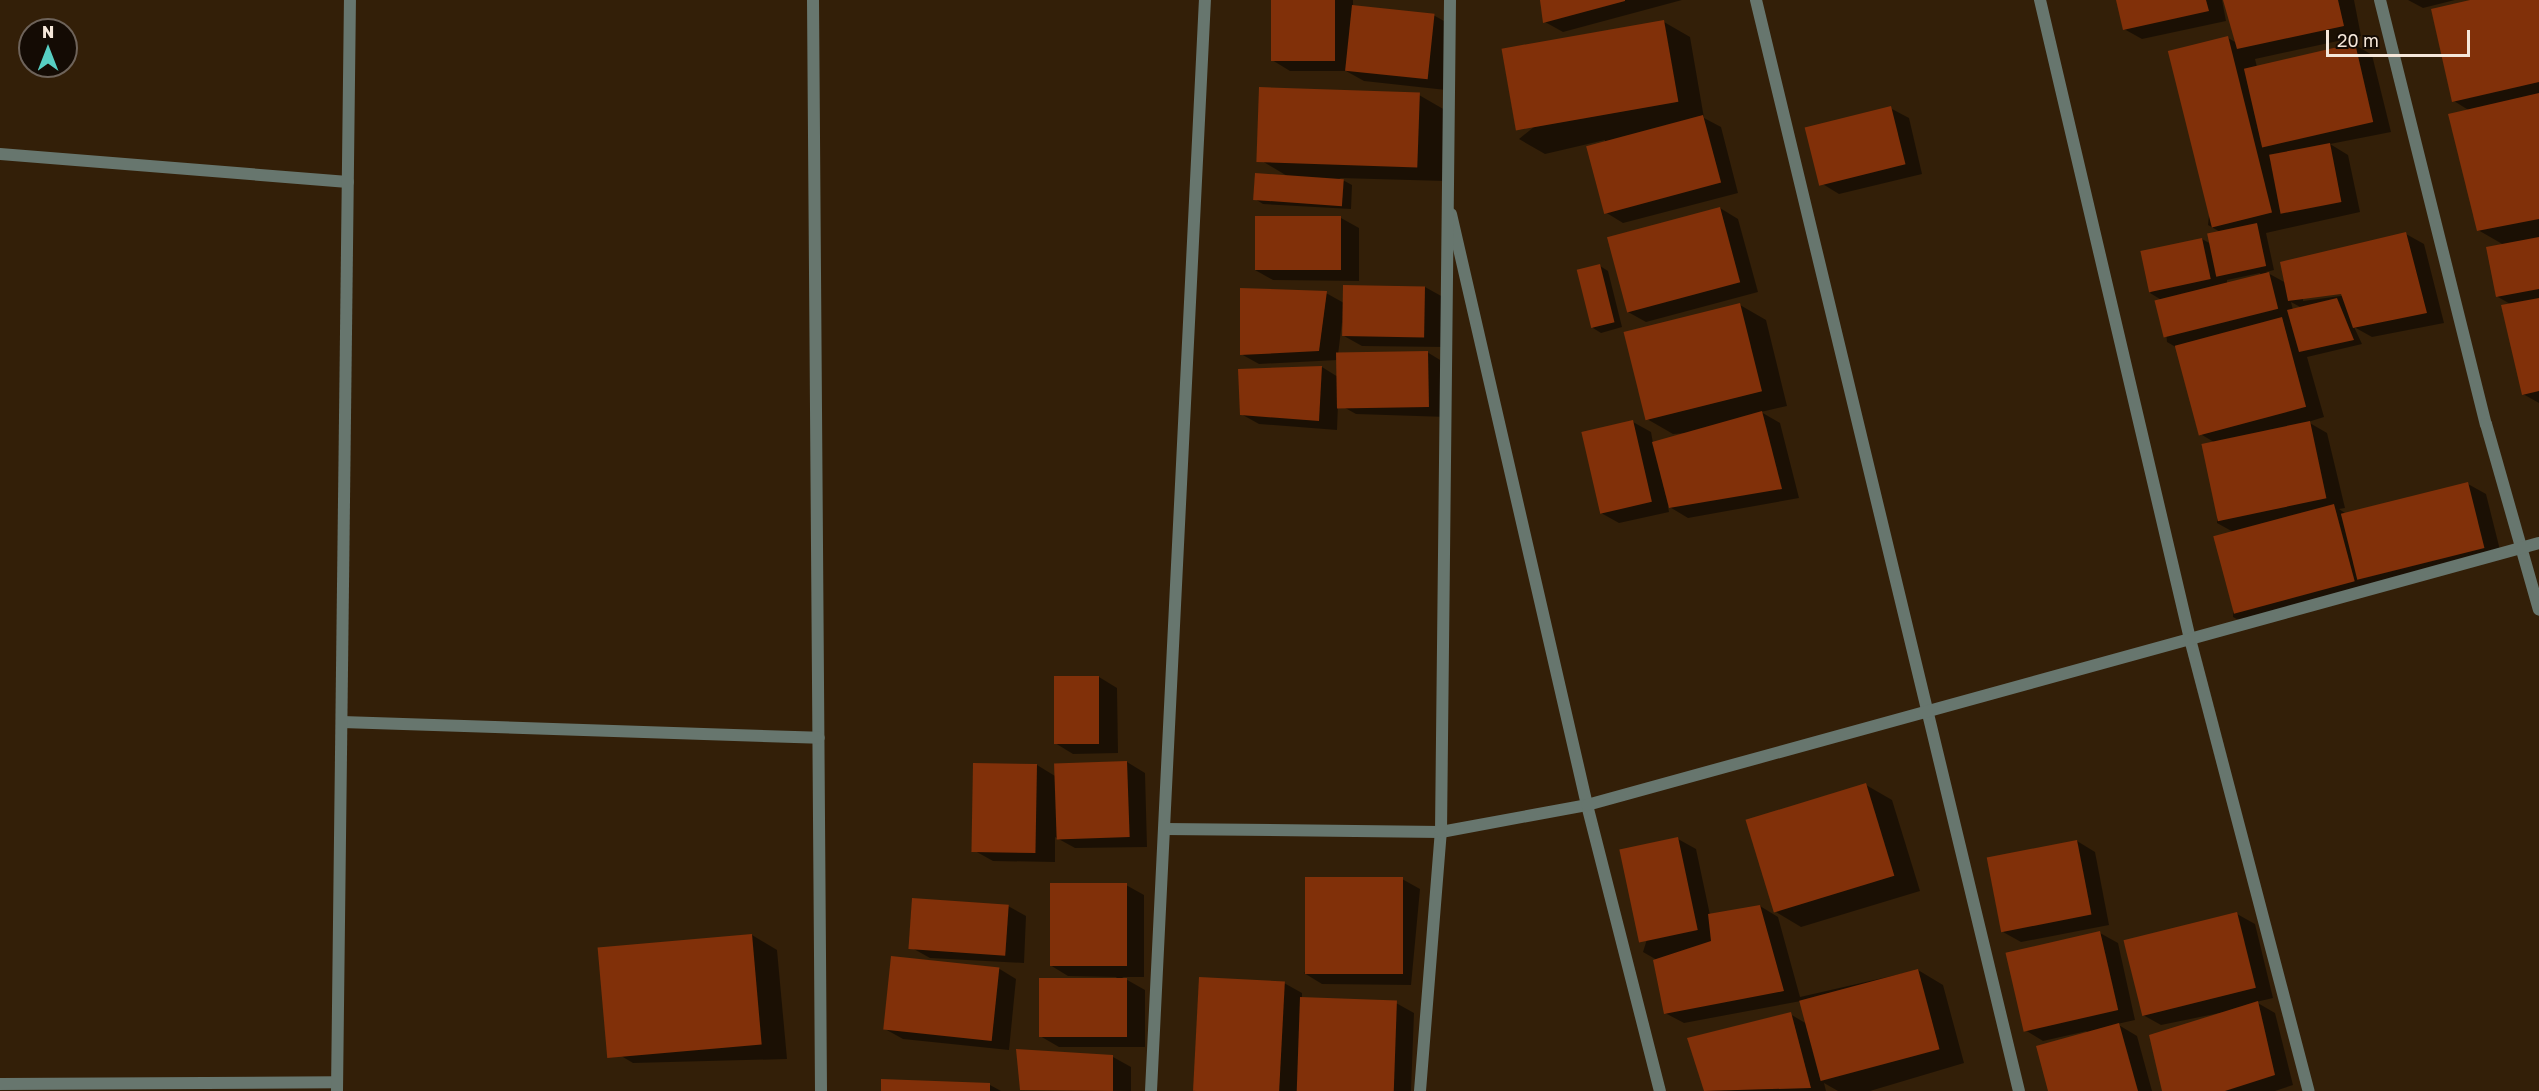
<!DOCTYPE html>
<html>
<head>
<meta charset="utf-8">
<style>
	body { margin:0 }
	#map { position:relative; width:2539px; height:1091px; overflow:hidden; background:#331f08; font-family:"Golos Text",sans-serif }
	div>[style] { position:absolute }
	.shadow>* { inset:0; background:#0007 }
	.building>* { inset:0; background:#813009; transform-origin:0 0 }
	.street>* { height:12px; margin:-6px; padding:0 6px; transform-origin:6px; border-radius:6px; background:#67766e }
	span { translate:-50% -50%; white-space:nowrap; text-align:center; line-height:1.15; -webkit-text-stroke:6px #140b04; paint-order:stroke }
	.north { position:absolute; left:18px; top:18px; width:60px; height:60px; box-sizing:border-box; background:#140b04; border:2px solid #6e635a; border-radius:50%; rotate:0deg; font-size:16px; font-weight:700; line-height:24px; text-align:center; color:#f5e7da }
	.north::after { content:''; display:block; margin:auto; width:21px; height:27px; background:#57cec2; clip-path:polygon(50% 0,100% 100%,50% 72%,0 100%) }
	.scale { position:absolute; left:2326px; top:30px; width:144px; height:27px; box-sizing:border-box; border:3px solid #f5e7da; border-top:0; padding-left:8px; font-size:18px; line-height:21px; white-space:nowrap; color:#f5e7da; -webkit-text-stroke:4px #140b04; paint-order:stroke }
</style>
</head>
<body>
<div id="map">
	<div class="shadow">
		<div style="clip-path:polygon(1272px 0,1353px 0,1353px 6px,1435px 16px,1453px 26px,1446px 90px,1364px 81px,1346px 71px,1290px 71px,1272px 60px)"></div>
		<div style="clip-path:polygon(1542px 0,1682px 0,1563px 32px,1545px 22px)"></div>
		<div style="clip-path:polygon(2117px 0,2222px 0,2226px 21px,2142px 39px,2124px 29px)"></div>
		<div style="clip-path:polygon(evenodd,2225px 0,2354px 0,2361px 36px,2255px 59px,2257px 67px,2354px 44px,2372px 55px,2391px 132px,2330px 144px,2348px 155px,2360px 212px,2266px 233px,2274px 270px,2266px 272px,2286px 283px,2406px 234px,2424px 244px,2444px 323px,2372px 337px,2354px 327px,2362px 344px,2307px 357px,2324px 417px,2308px 422px,2327px 433px,2345px 508px,2339px 509px,2348px 515px,2468px 484px,2486px 494px,2502px 558px,2251px 627px,2233px 617px,2235px 533px,2217px 523px,2219px 445px,2202px 435px,2181px 350px,2167px 342px,2163px 301px,2150px 293px,2202px 239px,2211px 244px,2222px 233px,2208px 225px,2228px 38px,2237px 43px,2225px 0,2260px 273px,2261px 276px,2227px 284px,2227px 280px,2260px 273px,2225px 0,2348px 292px,2348px 295px,2303px 301px,2303px 298px,2348px 292px,2225px 0,2291px 302px,2302px 308px,2293px 310px,2291px 302px)"></div>
		<div style="clip-path:polygon(2408px 0,2455px 0,2423px 8px)"></div>
		<div style="clip-path:polygon(2477px 0,2539px 0,2539px 403px,2523px 394px,2512px 305px,2498px 297px,2504px 245px,2478px 230px,2470px 111px,2454px 101px)"></div>
		<div style="clip-path:polygon(1664px 22px,1690px 37px,1704px 118px,1721px 127px,1738px 193px,1623px 223px,1605px 212px,1605px 140px,1545px 154px,1519px 139px)"></div>
		<div style="clip-path:polygon(1419px 95px,1445px 110px,1445px 181px,1339px 178px,1352px 185px,1351px 209px,1263px 204px,1255px 199px,1289px 177px,1262px 161px)"></div>
		<div style="clip-path:polygon(1890px 108px,1909px 118px,1922px 174px,1839px 194px,1821px 183px)"></div>
		<div style="clip-path:polygon(1720px 208px,1738px 219px,1758px 292px,1646px 322px,1628px 312px)"></div>
		<div style="clip-path:polygon(1256px 218px,1341px 218px,1359px 228px,1359px 281px,1273px 280px,1255px 270px)"></div>
		<div style="clip-path:polygon(1600px 266px,1608px 271px,1622px 327px,1601px 333px,1593px 328px)"></div>
		<div style="clip-path:polygon(1425px 287px,1443px 297px,1443px 347px,1362px 346px,1344px 336px,1342px 322px,1338px 355px,1427px 352px,1445px 363px,1447px 417px,1356px 414px,1338px 404px,1337px 430px,1259px 424px,1241px 414px,1322px 367px,1338px 377px,1338px 360px,1259px 364px,1241px 354px,1326px 293px,1344px 303px)"></div>
		<div style="clip-path:polygon(1740px 305px,1766px 320px,1787px 406px,1761px 412px,1780px 423px,1799px 498px,1688px 518px,1668px 506px,1669px 512px,1619px 523px,1601px 513px,1633px 422px,1651px 432px,1653px 443px,1688px 433px,1673px 434px,1647px 419px)"></div>
		<div style="clip-path:polygon(1055px 677px,1099px 677px,1117px 688px,1118px 753px,1073px 754px,1055px 743px)"></div>
		<div style="clip-path:polygon(1127px 762px,1145px 773px,1147px 847px,1075px 848px,1055px 837px,1055px 862px,993px 861px,975px 851px,1037px 765px,1055px 776px)"></div>
		<div style="clip-path:polygon(1866px 785px,1892px 800px,1920px 891px,1801px 927px,1776px 912px)"></div>
		<div style="clip-path:polygon(1678px 839px,1696px 849px,1710px 915px,1760px 906px,1778px 917px,1800px 997px,1918px 970px,1943px 985px,1964px 1063px,1870px 1091px,1838px 1091px,1824px 1083px,1826px 1091px,1706px 1091px,1689px 1039px,1790px 1014px,1807px 1024px,1801px 1001px,1684px 1023px,1665px 1013px,1657px 960px,1643px 952px)"></div>
		<div style="clip-path:polygon(2077px 841px,2095px 852px,2109px 925px,2021px 942px,2003px 932px)"></div>
		<div style="clip-path:polygon(1402px 879px,1420px 889px,1411px 985px,1322px 984px,1304px 973px)"></div>
		<div style="clip-path:polygon(1126px 885px,1144px 895px,1144px 977px,1122px 977px,1145px 990px,1145px 1047px,1059px 1047px,1040px 1036px,1117px 977px,1068px 976px,1050px 965px)"></div>
		<div style="clip-path:polygon(1008px 906px,1026px 916px,1024px 963px,930px 958px,912px 948px)"></div>
		<div style="clip-path:polygon(2237px 914px,2255px 924px,2273px 998px,2256px 1002px,2275px 1013px,2293px 1085px,2275px 1091px,2164px 1091px,2239px 1009px,2161px 1025px,2143px 1015px)"></div>
		<div style="clip-path:polygon(2100px 933px,2118px 943px,2135px 1020px,2117px 1024px,2137px 1036px,2152px 1091px,2049px 1091px,2087px 1031px,2043px 1041px,2025px 1030px)"></div>
		<div style="clip-path:polygon(752px 935px,777px 950px,787px 1059px,633px 1063px,608px 1048px)"></div>
		<div style="clip-path:polygon(998px 968px,1016px 979px,1009px 1050px,903px 1039px,885px 1029px)"></div>
		<div style="clip-path:polygon(1284px 983px,1302px 993px,1302px 999px,1396px 1003px,1414px 1013px,1411px 1091px,1196px 1091px)"></div>
		<div style="clip-path:polygon(1113px 1057px,1131px 1067px,1131px 1091px,1021px 1089px)"></div>
		<div style="clip-path:polygon(990px 1085px,1001px 1091px,883px 1091px)"></div>
	</div>
	<div class="building">
		<div style="left:1271px;top:0;width:64px;height:61px"></div>
		<div style="clip-path:polygon(1540px 0,1625px 0,1625px 1px,1543px 23px)"></div>
		<div style="clip-path:polygon(2116px 0,2206px 0,2209px 11px,2123px 30px)"></div>
		<div style="clip-path:polygon(2223px 0,2338px 0,2344px 26px,2237px 49px)"></div>
		<div style="clip-path:polygon(2470px 0,2539px 0,2539px 82px,2452px 102px,2431px 9px)"></div>
		<div style="left:1352px;top:5px;width:83px;height:66px;rotate:6deg"></div>
		<div style="left:1664px;top:20px;width:83px;height:165px;rotate:80deg"></div>
		<div style="left:2228px;top:36px;width:182px;height:62px;rotate:76deg"></div>
		<div style="left:2355px;top:43px;width:81px;height:114px;rotate:77deg"></div>
		<div style="left:1259px;top:87px;width:161px;height:75px;rotate:2deg"></div>
		<div style="clip-path:polygon(2539px 93px,2539px 219px,2477px 231px,2448px 114px)"></div>
		<div style="left:1891px;top:106px;width:60px;height:89px;rotate:76deg"></div>
		<div style="left:1703px;top:115px;width:70px;height:121px;rotate:75deg"></div>
		<div style="left:2330px;top:143px;width:60px;height:62px;rotate:79deg"></div>
		<div style="left:1255px;top:173px;width:89px;height:27px;rotate:4deg"></div>
		<div style="left:1720px;top:207px;width:78px;height:117px;rotate:75deg"></div>
		<div style="left:1255px;top:216px;width:86px;height:54px"></div>
		<div style="left:2257px;top:223px;width:44px;height:51px;rotate:78deg"></div>
		<div style="clip-path:polygon(2406px 232px,2427px 313px,2353px 328px,2341px 294px,2288px 301px,2280px 262px)"></div>
		<div style="clip-path:polygon(2539px 237px,2539px 289px,2496px 297px,2486px 247px)"></div>
		<div style="left:2202px;top:238px;width:42px;height:63px;rotate:78deg"></div>
		<div style="left:1600px;top:264px;width:60px;height:24px;rotate:76deg"></div>
		<div style="left:2269px;top:272px;width:38px;height:118px;rotate:76deg"></div>
		<div style="left:1343px;top:285px;width:82px;height:51px;rotate:1deg"></div>
		<div style="clip-path:polygon(1240px 288px,1327px 291px,1319px 351px,1240px 355px)"></div>
		<div style="clip-path:polygon(2337px 298px,2354px 340px,2299px 352px,2287px 310px)"></div>
		<div style="clip-path:polygon(2539px 298px,2539px 391px,2522px 395px,2501px 305px)"></div>
		<div style="left:1740px;top:303px;width:91px;height:120px;rotate:76deg"></div>
		<div style="left:2282px;top:317px;width:93px;height:111px;rotate:75deg"></div>
		<div style="left:1428px;top:351px;width:56px;height:92px;rotate:89deg"></div>
		<div style="clip-path:polygon(1322px 366px,1319px 421px,1240px 415px,1238px 369px)"></div>
		<div style="clip-path:polygon(1762px 411px,1782px 489px,1669px 508px,1652px 442px)"></div>
		<div style="left:1633px;top:420px;width:84px;height:53px;rotate:77deg"></div>
		<div style="left:2310px;top:421px;width:79px;height:111px;rotate:78deg"></div>
		<div style="left:2468px;top:482px;width:68px;height:131px;rotate:76deg"></div>
		<div style="left:2334px;top:504px;width:80px;height:125px;rotate:75deg"></div>
		<div style="left:1054px;top:676px;width:45px;height:68px"></div>
		<div style="left:1127px;top:761px;width:76px;height:73px;rotate:88deg"></div>
		<div style="left:973px;top:763px;width:64px;height:89px;rotate:1deg"></div>
		<div style="left:1866px;top:783px;width:97px;height:126px;rotate:73deg"></div>
		<div style="left:1678px;top:837px;width:95px;height:60px;rotate:78deg"></div>
		<div style="left:2077px;top:840px;width:76px;height:92px;rotate:79deg"></div>
		<div style="left:1305px;top:877px;width:98px;height:97px"></div>
		<div style="left:1050px;top:883px;width:77px;height:83px"></div>
		<div style="left:912px;top:898px;width:97px;height:51px;rotate:4deg"></div>
		<div style="clip-path:polygon(1760px 905px,1784px 991px,1664px 1014px,1653px 960px,1711px 941px,1708px 914px)"></div>
		<div style="left:2237px;top:912px;width:78px;height:117px;rotate:76deg"></div>
		<div style="left:2100px;top:931px;width:81px;height:97px;rotate:77deg"></div>
		<div style="left:752px;top:934px;width:111px;height:155px;rotate:85deg"></div>
		<div style="left:891px;top:956px;width:109px;height:74px;rotate:6deg"></div>
		<div style="left:1918px;top:969px;width:83px;height:123px;rotate:75deg"></div>
		<div style="left:1199px;top:977px;width:86px;height:114px;rotate:3deg"></div>
		<div style="left:1039px;top:978px;width:88px;height:59px"></div>
		<div style="left:1300px;top:997px;width:97px;height:94px;rotate:2deg"></div>
		<div style="clip-path:polygon(2258px 1001px,2275px 1075px,2225px 1091px,2162px 1091px,2149px 1035px)"></div>
		<div style="clip-path:polygon(1791px 1012px,1811px 1088px,1704px 1091px,1687px 1038px)"></div>
		<div style="clip-path:polygon(2119px 1023px,2138px 1091px,2048px 1091px,2036px 1046px)"></div>
		<div style="clip-path:polygon(1016px 1049px,1113px 1055px,1113px 1091px,1020px 1090px)"></div>
		<div style="clip-path:polygon(881px 1079px,990px 1083px,990px 1091px,881px 1091px)"></div>
	</div>
	<div class="street">
		<div style="left:813px;top:0;width:1091px;rotate:89.58deg"></div>
		<div style="left:1756px;top:0;width:1122px;rotate:76.45deg"></div>
		<div style="left:2040px;top:0;width:656px;rotate:76.79deg"></div>
		<div style="left:2190px;top:639px;width:467px;rotate:75.3deg"></div>
		<div style="left:2380px;top:0;width:437px;rotate:76deg"></div>
		<div style="left:2486px;top:424px;width:193px;rotate:74.1deg"></div>
		<div style="left:0;top:154px;width:349px;rotate:4.6deg"></div>
		<div style="left:1451px;top:214px;width:606px;rotate:77.04deg"></div>
		<div style="left:1587px;top:805px;width:295px;rotate:75.7deg"></div>
		<div style="left:342px;top:722px;width:477px;rotate:1.9deg"></div>
		<div style="left:1165px;top:829px;width:276px;rotate:0.6deg"></div>
		<div style="left:1441px;top:832px;width:148px;rotate:-10.5deg"></div>
		<div style="left:1587px;top:805px;width:987px;rotate:-15.39deg"></div>
		<div style="left:0;top:1084px;width:337px;rotate:-0.3deg"></div>
		<div style="left:337px;top:1091px;width:1091px;rotate:-89.32deg"></div>
		<div style="left:1151px;top:1091px;width:1092px;rotate:-87.17deg"></div>
		<div style="left:1420px;top:1091px;width:260px;rotate:-85.4deg"></div>
		<div style="left:1441px;top:832px;width:832px;rotate:-89.38deg"></div>
	</div>
	<div class="north">N</div>
	<div class="scale">20 m</div>
</div>
</body>
</html>
